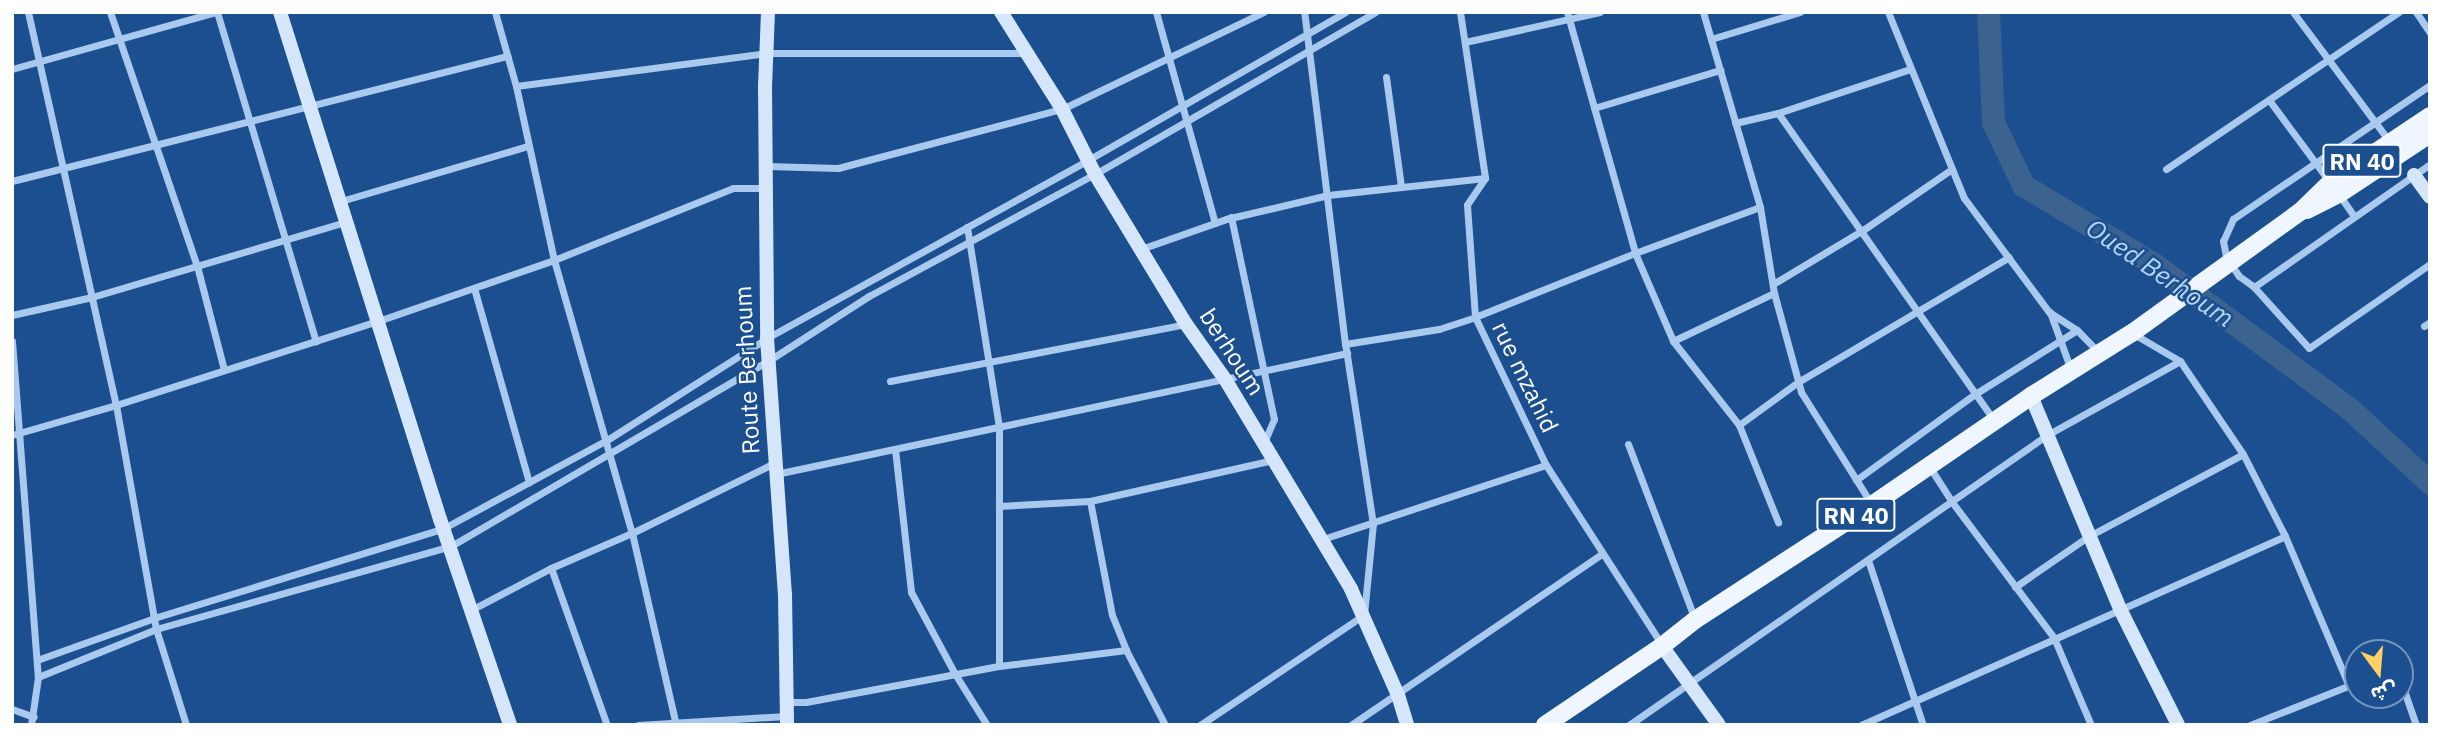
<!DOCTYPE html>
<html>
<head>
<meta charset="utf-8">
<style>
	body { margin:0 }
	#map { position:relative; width:2442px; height:737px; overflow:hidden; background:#1b4f8f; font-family:"IBM Plex Sans","Noto Sans Arabic",sans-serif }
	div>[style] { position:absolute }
	.river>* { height:23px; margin:-11.5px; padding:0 11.5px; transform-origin:11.5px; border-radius:11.5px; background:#3c6290 }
	.street>* { height:7px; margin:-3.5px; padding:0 3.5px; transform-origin:3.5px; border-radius:3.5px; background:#a9c9ee }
	.secondary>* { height:14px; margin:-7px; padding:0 7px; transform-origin:7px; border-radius:7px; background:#d6e6fa }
	.primary>* { height:18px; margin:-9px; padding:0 9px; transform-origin:9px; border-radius:9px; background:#f0f6ff }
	span { translate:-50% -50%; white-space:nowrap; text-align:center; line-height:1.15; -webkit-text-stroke:5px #1b4f8f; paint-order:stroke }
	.shield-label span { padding:2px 5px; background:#1b4f8f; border:2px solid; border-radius:5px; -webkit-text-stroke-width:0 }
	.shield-label { font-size:23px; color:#fff; font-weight:700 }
	.street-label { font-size:24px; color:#fff }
	.water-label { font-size:26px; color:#b5d3f5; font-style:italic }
	.frame { position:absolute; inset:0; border:14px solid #fff; pointer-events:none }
	.north { position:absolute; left:2344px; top:639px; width:70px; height:70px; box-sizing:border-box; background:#1b4f8f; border:2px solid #7695bc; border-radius:50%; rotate:164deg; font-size:19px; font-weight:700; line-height:28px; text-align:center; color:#fff }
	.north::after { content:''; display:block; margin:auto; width:24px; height:32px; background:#ffd166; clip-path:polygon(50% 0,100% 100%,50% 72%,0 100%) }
</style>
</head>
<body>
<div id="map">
	<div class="river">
		<div style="left:1988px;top:12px;width:110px;rotate:87.4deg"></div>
		<div style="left:1993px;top:122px;width:70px;rotate:64.5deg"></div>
		<div style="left:2023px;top:185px;width:153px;rotate:31.1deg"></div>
		<div style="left:2154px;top:264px;width:245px;rotate:36.5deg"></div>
		<div style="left:2351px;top:410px;width:108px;rotate:42.7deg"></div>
	</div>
	<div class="street">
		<div style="left:28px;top:12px;width:403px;rotate:77.4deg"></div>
		<div style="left:116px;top:405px;width:228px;rotate:79.9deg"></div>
		<div style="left:156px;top:629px;width:101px;rotate:72.6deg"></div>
		<div style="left:110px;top:12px;width:268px;rotate:71.1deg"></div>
		<div style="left:197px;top:266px;width:107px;rotate:75.4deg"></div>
		<div style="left:217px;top:12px;width:344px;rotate:73.3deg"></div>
		<div style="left:495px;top:12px;width:77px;rotate:74.2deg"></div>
		<div style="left:516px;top:86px;width:178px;rotate:77.7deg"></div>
		<div style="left:554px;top:260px;width:284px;rotate:74.1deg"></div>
		<div style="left:632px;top:533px;width:197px;rotate:77.1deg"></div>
		<div style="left:1156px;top:12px;width:219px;rotate:74.4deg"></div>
		<div style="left:1460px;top:12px;width:168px;rotate:81.4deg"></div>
		<div style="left:1485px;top:178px;width:32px;rotate:124deg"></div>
		<div style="left:1467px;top:205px;width:112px;rotate:85.9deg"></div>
		<div style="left:1475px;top:317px;width:164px;rotate:64.4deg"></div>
		<div style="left:1546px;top:465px;width:214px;rotate:57.2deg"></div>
		<div style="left:1567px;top:12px;width:250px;rotate:74.2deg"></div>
		<div style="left:1635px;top:253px;width:96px;rotate:66.6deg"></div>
		<div style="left:1673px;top:341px;width:107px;rotate:51.8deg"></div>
		<div style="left:1739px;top:425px;width:105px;rotate:68.1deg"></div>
		<div style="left:1703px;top:12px;width:203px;rotate:73.7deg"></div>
		<div style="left:1760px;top:207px;width:87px;rotate:80.8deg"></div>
		<div style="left:1774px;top:293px;width:103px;rotate:74.7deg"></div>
		<div style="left:1801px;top:392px;width:131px;rotate:57.8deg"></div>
		<div style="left:1888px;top:12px;width:201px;rotate:67.8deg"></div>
		<div style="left:1964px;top:198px;width:142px;rotate:53.3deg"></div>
		<div style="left:2049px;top:312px;width:33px;rotate:33deg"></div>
		<div style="left:2077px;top:330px;width:30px;rotate:46deg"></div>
		<div style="left:2293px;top:12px;width:161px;rotate:53.3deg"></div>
		<div style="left:2416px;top:12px;width:25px;rotate:56deg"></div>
		<div style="left:1711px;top:39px;width:93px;rotate:-16.9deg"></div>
		<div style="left:1465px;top:42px;width:138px;rotate:-12.5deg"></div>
		<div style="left:12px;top:69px;width:212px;rotate:-15.6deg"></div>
		<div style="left:1386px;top:77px;width:111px;rotate:82.2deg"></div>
		<div style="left:2430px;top:85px;width:238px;rotate:145.8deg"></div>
		<div style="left:2233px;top:219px;width:24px;rotate:114deg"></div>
		<div style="left:2223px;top:241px;width:16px;rotate:79deg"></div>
		<div style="left:2226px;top:257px;width:23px;rotate:56deg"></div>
		<div style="left:2239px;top:276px;width:19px;rotate:36deg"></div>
		<div style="left:2254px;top:287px;width:215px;rotate:-34.9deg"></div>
		<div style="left:516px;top:86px;width:253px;rotate:-7.5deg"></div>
		<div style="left:767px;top:53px;width:258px"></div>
		<div style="left:2269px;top:100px;width:101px;rotate:53.5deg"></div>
		<div style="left:1594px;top:108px;width:132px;rotate:-16.8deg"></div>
		<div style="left:1778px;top:113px;width:375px;rotate:54.9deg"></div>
		<div style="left:1735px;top:123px;width:44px;rotate:-13.1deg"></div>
		<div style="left:1778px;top:113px;width:139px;rotate:-18.4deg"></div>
		<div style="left:766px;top:166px;width:72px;rotate:1.6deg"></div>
		<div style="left:838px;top:168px;width:232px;rotate:-14.8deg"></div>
		<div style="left:1062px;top:109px;width:224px;rotate:-25.7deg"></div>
		<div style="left:2166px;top:169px;width:281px;rotate:-34deg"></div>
		<div style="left:12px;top:181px;width:511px;rotate:-14.17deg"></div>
		<div style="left:2340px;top:196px;width:24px;rotate:55deg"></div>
		<div style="left:341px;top:201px;width:195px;rotate:-16.4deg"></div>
		<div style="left:1231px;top:217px;width:207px;rotate:78deg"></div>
		<div style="left:1274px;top:419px;width:25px;rotate:113deg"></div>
		<div style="left:967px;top:227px;width:203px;rotate:80.9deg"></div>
		<div style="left:999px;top:427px;width:239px;rotate:90deg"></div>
		<div style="left:1141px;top:249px;width:90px;rotate:-19.4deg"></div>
		<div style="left:1226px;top:219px;width:105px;rotate:-13.2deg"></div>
		<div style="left:1328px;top:195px;width:158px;rotate:-6.2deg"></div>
		<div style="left:1773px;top:284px;width:105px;rotate:-31deg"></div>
		<div style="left:1863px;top:230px;width:108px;rotate:-34.4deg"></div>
		<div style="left:2254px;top:287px;width:82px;rotate:48deg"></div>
		<div style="left:2309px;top:348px;width:147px;rotate:-34.8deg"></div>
		<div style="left:474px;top:288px;width:202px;rotate:74.2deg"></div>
		<div style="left:2050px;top:312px;width:62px;rotate:70.1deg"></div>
		<div style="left:12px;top:315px;width:82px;rotate:-12.7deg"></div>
		<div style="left:92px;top:297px;width:265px;rotate:-16.5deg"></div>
		<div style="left:2424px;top:326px;width:7px;rotate:-34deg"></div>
		<div style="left:2132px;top:333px;width:56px;rotate:30.3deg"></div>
		<div style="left:2180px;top:361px;width:112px;rotate:55.9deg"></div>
		<div style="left:2243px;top:454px;width:92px;rotate:62.9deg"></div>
		<div style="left:2285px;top:536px;width:163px;rotate:66.9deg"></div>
		<div style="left:12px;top:341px;width:337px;rotate:85.6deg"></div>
		<div style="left:38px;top:677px;width:49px;rotate:98.3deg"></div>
		<div style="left:1673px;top:341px;width:112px;rotate:-25.4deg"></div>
		<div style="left:1345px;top:344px;width:95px;rotate:-9.1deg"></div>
		<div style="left:1439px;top:329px;width:38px;rotate:-18deg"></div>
		<div style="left:1475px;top:317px;width:172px;rotate:-21.8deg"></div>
		<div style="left:1635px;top:253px;width:133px;rotate:-20.2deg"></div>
		<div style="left:890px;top:381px;width:301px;rotate:-10.9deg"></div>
		<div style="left:1739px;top:425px;width:73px;rotate:-36.1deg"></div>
		<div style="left:1798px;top:382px;width:245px;rotate:-30.6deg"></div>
		<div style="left:12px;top:435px;width:108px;rotate:-16.1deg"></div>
		<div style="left:116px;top:405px;width:275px;rotate:-17.8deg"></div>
		<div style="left:378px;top:321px;width:186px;rotate:-19.1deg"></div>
		<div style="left:554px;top:260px;width:193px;rotate:-21.9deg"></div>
		<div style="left:733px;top:188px;width:32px"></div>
		<div style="left:1628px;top:444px;width:187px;rotate:69.1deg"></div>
		<div style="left:895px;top:449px;width:144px;rotate:83.6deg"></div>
		<div style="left:911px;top:592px;width:93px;rotate:61.8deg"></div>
		<div style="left:955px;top:674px;width:60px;rotate:57.9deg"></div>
		<div style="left:1929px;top:466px;width:43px;rotate:57.4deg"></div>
		<div style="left:1952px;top:502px;width:170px;rotate:53.1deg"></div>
		<div style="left:2054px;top:638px;width:95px;rotate:67deg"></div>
		<div style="left:776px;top:474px;width:584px;rotate:-11.96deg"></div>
		<div style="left:1856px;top:480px;width:147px;rotate:-35.9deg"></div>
		<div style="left:1975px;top:394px;width:120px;rotate:-32.1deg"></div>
		<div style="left:1090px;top:501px;width:116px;rotate:79.1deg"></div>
		<div style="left:1112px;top:615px;width:38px;rotate:68deg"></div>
		<div style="left:999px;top:506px;width:91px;rotate:-3.1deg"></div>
		<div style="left:1090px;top:501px;width:189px;rotate:-12.6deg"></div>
		<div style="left:1323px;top:539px;width:235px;rotate:-18.4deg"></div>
		<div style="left:1868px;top:560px;width:174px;rotate:71.6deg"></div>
		<div style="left:551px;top:568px;width:167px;rotate:70.4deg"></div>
		<div style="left:2015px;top:587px;width:90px;rotate:-34.6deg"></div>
		<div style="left:2089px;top:536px;width:174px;rotate:-28deg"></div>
		<div style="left:471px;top:610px;width:90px;rotate:-27.7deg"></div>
		<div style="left:551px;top:568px;width:88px;rotate:-23.4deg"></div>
		<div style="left:632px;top:533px;width:158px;rotate:-26.2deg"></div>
		<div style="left:37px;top:660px;width:124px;rotate:-19.7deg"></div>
		<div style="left:154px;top:618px;width:304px;rotate:-17.2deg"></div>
		<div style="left:444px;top:528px;width:185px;rotate:-28.4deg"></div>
		<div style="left:607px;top:440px;width:190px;rotate:-32.5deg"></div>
		<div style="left:767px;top:338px;width:367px;rotate:-29deg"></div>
		<div style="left:1088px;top:160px;width:297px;rotate:-29.9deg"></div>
		<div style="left:38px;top:677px;width:127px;rotate:-22.1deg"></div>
		<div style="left:156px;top:629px;width:306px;rotate:-15.7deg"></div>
		<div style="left:451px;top:546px;width:367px;rotate:-30.3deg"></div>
		<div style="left:768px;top:361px;width:120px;rotate:-32.8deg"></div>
		<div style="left:869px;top:296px;width:257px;rotate:-28.4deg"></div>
		<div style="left:1095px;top:174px;width:324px;rotate:-30deg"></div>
		<div style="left:2400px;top:679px;width:49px;rotate:70.8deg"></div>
		<div style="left:787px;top:702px;width:19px"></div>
		<div style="left:806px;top:702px;width:196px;rotate:-10.6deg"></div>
		<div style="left:999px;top:666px;width:128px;rotate:-7.2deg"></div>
		<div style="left:1126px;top:650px;width:85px;rotate:62.5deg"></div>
		<div style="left:12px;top:709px;width:23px;rotate:20deg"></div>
		<div style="left:638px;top:725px;width:149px;rotate:-3.5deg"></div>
		<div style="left:1200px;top:725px;width:197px;rotate:-33.9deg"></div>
		<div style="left:1364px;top:615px;width:91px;rotate:-84.4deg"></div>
		<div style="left:1373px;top:524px;width:182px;rotate:-98.8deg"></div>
		<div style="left:1345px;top:344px;width:335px;rotate:-97deg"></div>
		<div style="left:1351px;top:725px;width:304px;rotate:-34.3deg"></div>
		<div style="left:1629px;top:725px;width:509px;rotate:-34.75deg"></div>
		<div style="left:2047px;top:435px;width:152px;rotate:-29.1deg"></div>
		<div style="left:1861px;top:725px;width:464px;rotate:-24deg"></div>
		<div style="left:2250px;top:725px;width:116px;rotate:-21.7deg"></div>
	</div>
	<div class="secondary">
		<div style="left:280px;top:12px;width:532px;rotate:72.49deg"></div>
		<div style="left:440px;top:519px;width:218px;rotate:71.2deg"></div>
		<div style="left:768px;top:12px;width:74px;rotate:92.3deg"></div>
		<div style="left:765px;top:86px;width:252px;rotate:89.5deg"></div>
		<div style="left:767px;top:338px;width:257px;rotate:86deg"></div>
		<div style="left:785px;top:594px;width:131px;rotate:89.1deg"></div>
		<div style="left:1001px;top:12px;width:115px;rotate:57.8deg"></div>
		<div style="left:1062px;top:109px;width:73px;rotate:63.1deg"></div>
		<div style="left:1095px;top:174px;width:175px;rotate:58.8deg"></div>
		<div style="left:1186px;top:324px;width:67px;rotate:54.7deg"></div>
		<div style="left:1225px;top:379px;width:245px;rotate:59deg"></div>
		<div style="left:1351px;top:589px;width:116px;rotate:66.1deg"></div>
		<div style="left:1398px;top:695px;width:31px;rotate:73deg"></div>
		<div style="left:2414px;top:175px;width:27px;rotate:54deg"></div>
		<div style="left:2031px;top:396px;width:231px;rotate:67.3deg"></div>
		<div style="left:2120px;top:609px;width:130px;rotate:63.4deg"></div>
		<div style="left:1662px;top:646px;width:97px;rotate:54.2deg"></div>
	</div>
	<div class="primary">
		<div style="left:2307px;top:210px;width:36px;rotate:-27deg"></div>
		<div style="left:2339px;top:194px;width:109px;rotate:-33.4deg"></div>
		<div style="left:1545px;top:725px;width:141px;rotate:-34deg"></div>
		<div style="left:1662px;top:646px;width:42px;rotate:-38.2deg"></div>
		<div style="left:1695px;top:620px;width:211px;rotate:-33deg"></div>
		<div style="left:1872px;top:505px;width:193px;rotate:-34.4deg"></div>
		<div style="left:2031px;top:396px;width:119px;rotate:-32deg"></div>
		<div style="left:2132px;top:333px;width:207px;rotate:-35.8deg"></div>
		<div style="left:2300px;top:212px;width:43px;rotate:-44.1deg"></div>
		<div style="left:2331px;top:182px;width:119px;rotate:-33.7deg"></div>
	</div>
	<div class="shield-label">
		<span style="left:2362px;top:161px">RN 40</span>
		<span style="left:1856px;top:515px">RN 40</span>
	</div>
	<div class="street-label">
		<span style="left:1232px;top:352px;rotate:57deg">berhoum</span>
		<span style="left:747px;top:370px;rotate:-93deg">Route Berhoum</span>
		<span style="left:1525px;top:377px;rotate:64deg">rue mzahid</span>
	</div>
	<div class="water-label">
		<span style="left:2160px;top:273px;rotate:34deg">Oued Berhoum</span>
	</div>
	<div class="frame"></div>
	<div class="north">ش</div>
</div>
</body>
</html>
